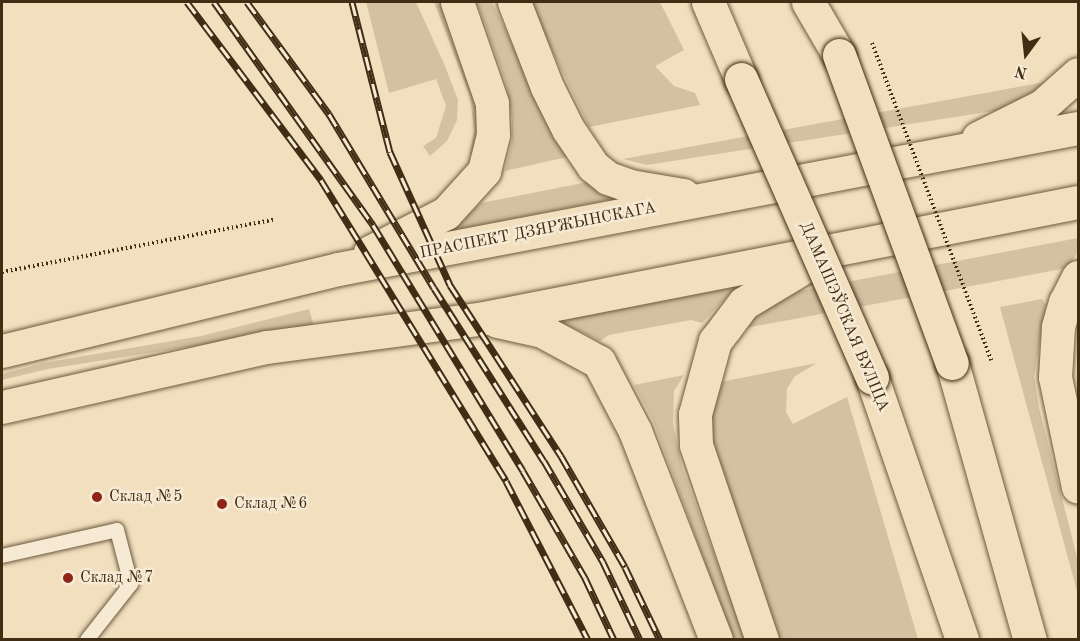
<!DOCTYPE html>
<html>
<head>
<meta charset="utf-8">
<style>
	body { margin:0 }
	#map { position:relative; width:1080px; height:641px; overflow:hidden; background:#f1dfbe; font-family:"Old Standard TT",serif }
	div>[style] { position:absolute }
	.green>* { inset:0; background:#d3c1a1 }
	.path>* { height:4px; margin-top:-2px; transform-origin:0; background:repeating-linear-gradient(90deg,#412d14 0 1.5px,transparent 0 4.5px) }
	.roads { filter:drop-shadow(0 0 2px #6d5a3e) drop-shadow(0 0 2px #6d5a3e) }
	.lane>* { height:14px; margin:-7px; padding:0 7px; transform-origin:7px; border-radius:7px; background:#f6ead5 }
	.primary>* { height:33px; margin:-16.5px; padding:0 16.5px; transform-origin:16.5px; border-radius:16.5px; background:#f1dfbe }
	.rail>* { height:7px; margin-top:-3.5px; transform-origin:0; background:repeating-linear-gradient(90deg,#f6ead5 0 14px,#412d14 0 28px); box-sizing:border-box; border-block:2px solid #412d14 }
	.path-bridge>* { height:4px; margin-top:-2px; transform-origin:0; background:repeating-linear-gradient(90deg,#412d14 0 1.5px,transparent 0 4.5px) }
	.bridges { filter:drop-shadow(0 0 2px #412d14) drop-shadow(0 0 2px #412d14) }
	.primary-bridge>* { height:33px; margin:-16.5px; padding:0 16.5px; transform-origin:16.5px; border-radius:16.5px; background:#f1dfbe }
	.dots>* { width:16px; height:16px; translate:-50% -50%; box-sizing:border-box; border:3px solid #f6ead5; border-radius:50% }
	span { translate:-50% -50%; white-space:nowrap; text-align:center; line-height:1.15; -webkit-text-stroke:5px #f6ead5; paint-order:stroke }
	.street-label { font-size:16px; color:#412d14 }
	.poi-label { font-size:16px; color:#412d14 }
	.left { translate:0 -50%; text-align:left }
	.frame { position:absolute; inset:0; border:3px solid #412d14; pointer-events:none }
	.north { position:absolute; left:996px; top:24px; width:60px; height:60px; -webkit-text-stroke:4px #f6ead5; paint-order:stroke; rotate:195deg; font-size:16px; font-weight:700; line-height:24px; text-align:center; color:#412d14 }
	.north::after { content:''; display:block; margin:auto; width:21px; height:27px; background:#412d14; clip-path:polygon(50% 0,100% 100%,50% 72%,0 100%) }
</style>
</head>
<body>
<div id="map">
	<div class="green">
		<div style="clip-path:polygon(366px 2px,416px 2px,445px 66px,458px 100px,457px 120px,447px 141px,430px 156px,423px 146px,436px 138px,446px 106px,436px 79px,389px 93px)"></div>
		<div style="clip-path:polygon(434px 2px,443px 2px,476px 76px,479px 160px,470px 153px,474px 130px,470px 96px)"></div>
		<div style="clip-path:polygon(477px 2px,492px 2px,567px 157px,505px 171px,512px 141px,512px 118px,506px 83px)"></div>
		<div style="clip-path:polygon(529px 2px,660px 2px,684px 50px,655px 66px,674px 86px,695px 93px,700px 105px,589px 127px)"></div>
		<div style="clip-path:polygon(1067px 78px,1020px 107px,647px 165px,623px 159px)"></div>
		<div style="clip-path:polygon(593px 181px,628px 196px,461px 229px,458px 224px,481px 203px)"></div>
		<div style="clip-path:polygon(1078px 238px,1078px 252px,1067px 268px,735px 330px,773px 296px)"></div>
		<div style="clip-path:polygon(738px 285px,702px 323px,691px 320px,609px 335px,600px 341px,557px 320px)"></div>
		<div style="clip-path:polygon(1042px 299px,1046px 305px,1034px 376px,1039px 408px,1078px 561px,1078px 595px,1000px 307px)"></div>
		<div style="clip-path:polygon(309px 309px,314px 327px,48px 369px,2px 380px,2px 374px,43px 363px,201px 336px)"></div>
		<div style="clip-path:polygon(817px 363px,795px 376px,787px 389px,786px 412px,793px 424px,847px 397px,918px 639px,777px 639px,707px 441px,715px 383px)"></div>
		<div style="clip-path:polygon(684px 375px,674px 391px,673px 424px,682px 467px,745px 639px,733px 639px,653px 420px,634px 385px)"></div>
	</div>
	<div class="path">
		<div style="left:2px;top:272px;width:276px;rotate:-10.9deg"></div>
	</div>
	<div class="roads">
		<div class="lane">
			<div style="left:2px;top:556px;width:118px;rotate:-12.7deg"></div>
			<div style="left:117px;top:530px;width:56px;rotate:75.5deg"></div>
			<div style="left:131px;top:584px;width:71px;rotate:128.2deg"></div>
		</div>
		<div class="primary">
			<div style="left:514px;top:2px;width:91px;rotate:68.8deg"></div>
			<div style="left:547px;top:87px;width:47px;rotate:63.4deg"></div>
			<div style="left:568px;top:129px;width:45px;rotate:56deg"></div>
			<div style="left:593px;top:166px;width:19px;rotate:39deg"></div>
			<div style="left:608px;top:178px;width:23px;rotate:20deg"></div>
			<div style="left:630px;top:186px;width:54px;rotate:9.6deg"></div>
			<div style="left:708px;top:2px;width:84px;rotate:66.8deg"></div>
			<div style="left:808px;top:2px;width:61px;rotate:59.7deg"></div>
			<div style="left:978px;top:138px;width:72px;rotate:-26.6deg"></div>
			<div style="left:1042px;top:106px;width:48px;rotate:-41.6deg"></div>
			<div style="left:370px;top:252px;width:85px;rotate:-27.2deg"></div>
			<div style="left:446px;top:213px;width:57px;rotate:-47.9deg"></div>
			<div style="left:484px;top:171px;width:37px;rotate:-76deg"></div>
			<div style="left:493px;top:135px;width:32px;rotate:-92deg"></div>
			<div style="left:492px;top:103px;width:107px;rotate:-109.1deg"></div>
			<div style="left:1078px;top:277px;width:28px;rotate:117deg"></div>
			<div style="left:1065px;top:302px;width:26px;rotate:106deg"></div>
			<div style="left:1058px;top:327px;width:50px;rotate:93.4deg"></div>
			<div style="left:1055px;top:377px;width:112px;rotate:78.2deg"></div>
			<div style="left:497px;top:321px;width:46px;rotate:12.5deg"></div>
			<div style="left:542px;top:331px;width:65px;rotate:28.5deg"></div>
			<div style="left:599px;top:362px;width:78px;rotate:62.4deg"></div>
			<div style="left:635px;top:431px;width:224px;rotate:68.8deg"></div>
			<div style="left:2px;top:351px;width:346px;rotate:-13.7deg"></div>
			<div style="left:338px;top:269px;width:753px;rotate:-10.79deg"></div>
			<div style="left:952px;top:363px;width:288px;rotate:74.3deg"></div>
			<div style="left:872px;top:378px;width:277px;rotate:71deg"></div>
			<div style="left:2px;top:407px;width:272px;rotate:-12.8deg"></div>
			<div style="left:267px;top:347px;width:219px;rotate:-7.6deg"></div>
			<div style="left:484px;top:318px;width:605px;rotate:-11.05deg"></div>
			<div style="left:762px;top:640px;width:206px;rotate:-108.7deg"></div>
			<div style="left:696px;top:445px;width:31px;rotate:-92deg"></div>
			<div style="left:695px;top:414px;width:76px;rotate:-74.7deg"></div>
			<div style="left:715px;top:341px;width:16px;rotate:-52deg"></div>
			<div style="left:725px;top:328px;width:31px;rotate:-53deg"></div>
			<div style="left:744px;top:303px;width:76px;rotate:-31deg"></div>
		</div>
	</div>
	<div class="rail">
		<div style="left:187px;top:2px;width:223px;rotate:53deg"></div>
		<div style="left:321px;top:180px;width:353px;rotate:58.4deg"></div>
		<div style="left:506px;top:481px;width:179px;rotate:62.7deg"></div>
		<div style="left:214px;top:2px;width:274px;rotate:54.5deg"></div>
		<div style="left:373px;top:225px;width:288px;rotate:58.6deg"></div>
		<div style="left:523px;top:471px;width:124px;rotate:59.9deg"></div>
		<div style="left:585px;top:578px;width:68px;rotate:64.9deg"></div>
		<div style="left:247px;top:2px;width:139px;rotate:53.8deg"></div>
		<div style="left:329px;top:114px;width:203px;rotate:58.9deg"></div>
		<div style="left:434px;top:288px;width:205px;rotate:57.6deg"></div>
		<div style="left:544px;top:461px;width:117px;rotate:59.7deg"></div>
		<div style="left:603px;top:562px;width:86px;rotate:64.6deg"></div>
		<div style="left:352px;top:2px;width:155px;rotate:75.8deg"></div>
		<div style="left:390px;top:152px;width:146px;rotate:65.7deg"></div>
		<div style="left:450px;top:285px;width:204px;rotate:57deg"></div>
		<div style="left:561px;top:456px;width:128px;rotate:60deg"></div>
		<div style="left:625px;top:567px;width:81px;rotate:64.4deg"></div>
	</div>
	<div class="path-bridge">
		<div style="left:872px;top:43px;width:339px;rotate:69.4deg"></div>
	</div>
	<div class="bridges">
		<div class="primary-bridge">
			<div style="left:839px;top:55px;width:328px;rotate:69.9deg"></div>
			<div style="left:741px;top:79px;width:326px;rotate:66.3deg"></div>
		</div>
	</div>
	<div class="dots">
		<div style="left:97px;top:497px;background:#8f2418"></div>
		<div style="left:222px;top:504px;background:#8f2418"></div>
		<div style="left:68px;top:578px;background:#8f2418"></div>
	</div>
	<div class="street-label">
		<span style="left:538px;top:231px;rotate:-11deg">ПРАСПЕКТ ДЗЯРЖЫНСКАГА</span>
		<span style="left:844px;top:317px;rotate:67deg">ДАМАШЭЎСКАЯ ВУЛІЦА</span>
	</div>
	<div class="poi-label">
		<span class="left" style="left:109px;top:497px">Склад №5</span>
		<span class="left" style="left:234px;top:504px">Склад №6</span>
		<span class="left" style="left:80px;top:578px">Склад №7</span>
	</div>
	<div class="frame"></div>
	<div class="north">N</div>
</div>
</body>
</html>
